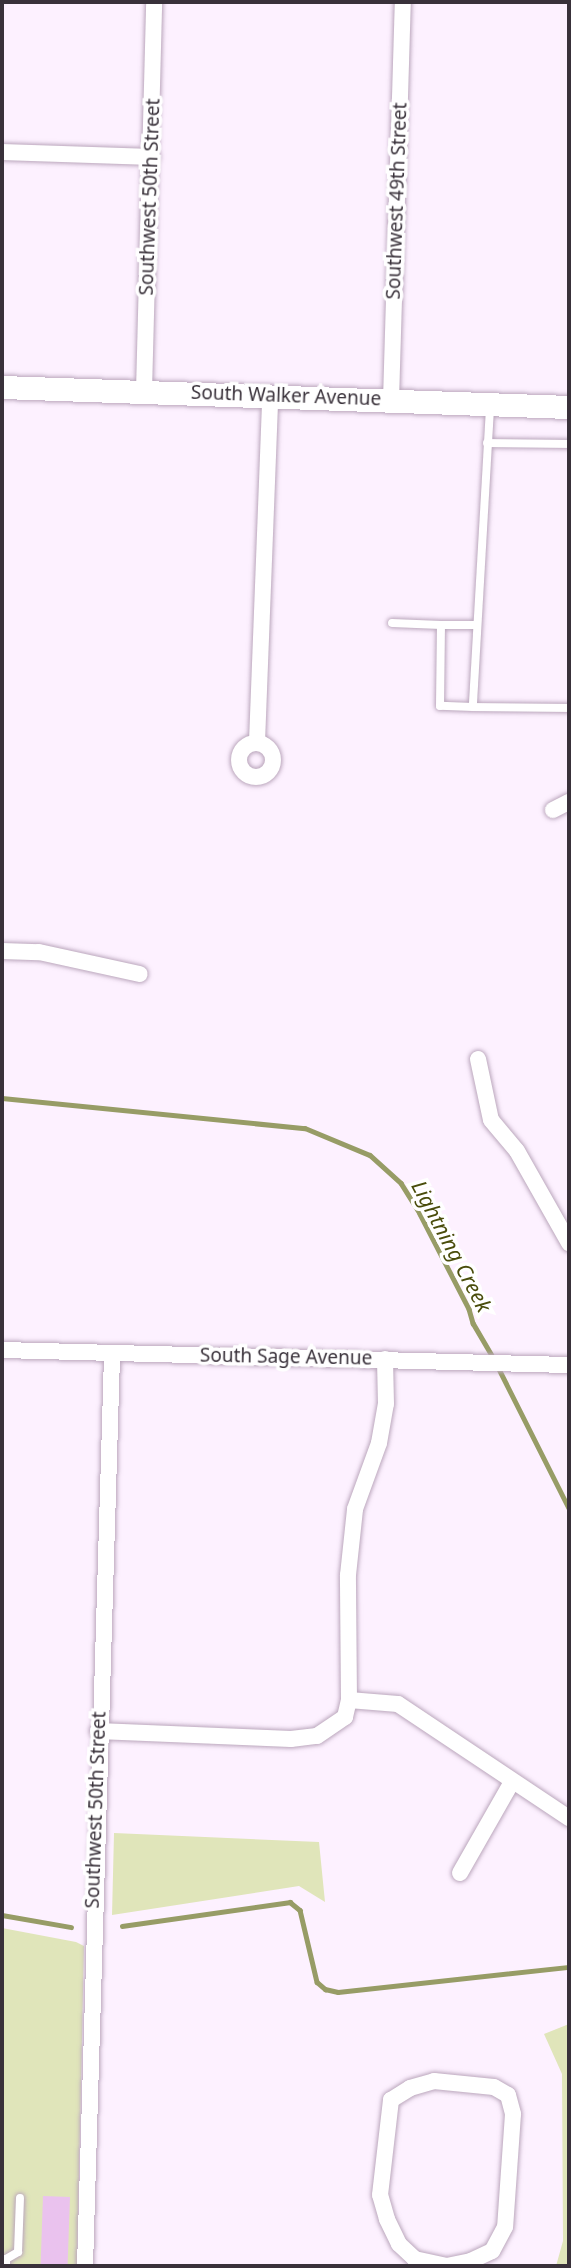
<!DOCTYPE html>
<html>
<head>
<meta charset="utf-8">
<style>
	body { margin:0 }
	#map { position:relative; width:571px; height:2268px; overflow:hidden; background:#fdf1ff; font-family:"Noto Sans",sans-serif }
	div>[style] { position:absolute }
	.green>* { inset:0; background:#e0e5ba }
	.stream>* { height:4.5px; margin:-2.25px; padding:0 2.25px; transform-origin:2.25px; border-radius:2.25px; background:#979c66 }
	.building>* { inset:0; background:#eac2ee; transform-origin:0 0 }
	.roads { filter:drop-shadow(0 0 2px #bba7bd) drop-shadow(0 0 2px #bba7bd) }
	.lane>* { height:8px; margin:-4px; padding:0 4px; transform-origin:4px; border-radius:4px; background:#fff }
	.street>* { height:16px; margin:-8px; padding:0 8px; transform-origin:8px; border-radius:8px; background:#fff }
	.street>.ring { margin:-8px; padding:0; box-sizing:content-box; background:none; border:16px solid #fff; border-radius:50% }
	.secondary>* { height:23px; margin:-11.5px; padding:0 11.5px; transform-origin:11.5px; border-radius:11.5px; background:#fff }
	span { translate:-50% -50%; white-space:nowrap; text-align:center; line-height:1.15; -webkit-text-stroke:7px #fff; paint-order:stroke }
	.street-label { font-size:19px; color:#39313a }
	.water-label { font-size:21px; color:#4a4d0c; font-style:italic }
	.frame { position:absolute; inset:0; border:4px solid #39313a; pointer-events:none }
</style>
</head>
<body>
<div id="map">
	<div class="green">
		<div style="clip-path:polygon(114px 1833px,319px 1842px,325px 1902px,299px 1886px,112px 1915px)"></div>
		<div style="clip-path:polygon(2px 1928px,76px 1942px,84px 1946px,77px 2266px,2px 2266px)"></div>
		<div style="clip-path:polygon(569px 2024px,569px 2266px,556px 2266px,563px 2241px,562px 2074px,544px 2034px)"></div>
	</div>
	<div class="stream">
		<div style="left:2px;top:1098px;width:304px;rotate:5.7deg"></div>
		<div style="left:305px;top:1128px;width:70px;rotate:22.6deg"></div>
		<div style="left:370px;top:1155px;width:42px;rotate:42.1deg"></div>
		<div style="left:401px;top:1183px;width:36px;rotate:58deg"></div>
		<div style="left:420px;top:1214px;width:107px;rotate:62.7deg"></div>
		<div style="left:469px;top:1309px;width:15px;rotate:74deg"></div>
		<div style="left:473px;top:1323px;width:42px;rotate:59.7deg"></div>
		<div style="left:498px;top:1367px;width:158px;rotate:63.3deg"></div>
		<div style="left:2px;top:1915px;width:70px;rotate:9.9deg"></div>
		<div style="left:122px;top:1926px;width:170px;rotate:-8.1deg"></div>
		<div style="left:290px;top:1902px;width:13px;rotate:39deg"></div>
		<div style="left:300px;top:1910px;width:74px;rotate:76.7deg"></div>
		<div style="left:317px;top:1982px;width:11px;rotate:41deg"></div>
		<div style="left:325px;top:1989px;width:13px;rotate:13deg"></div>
		<div style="left:338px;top:1992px;width:232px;rotate:-6.2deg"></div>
	</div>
	<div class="building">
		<div style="left:43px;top:2196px;width:27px;height:70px;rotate:2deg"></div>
	</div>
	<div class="roads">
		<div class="lane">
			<div style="left:490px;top:408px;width:299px;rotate:93.3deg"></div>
			<div style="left:473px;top:707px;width:96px;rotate:0.6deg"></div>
			<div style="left:487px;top:443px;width:82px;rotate:0.7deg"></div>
			<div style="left:392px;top:623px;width:49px;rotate:2.3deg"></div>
			<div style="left:473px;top:707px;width:33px;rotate:-178deg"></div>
			<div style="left:440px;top:706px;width:81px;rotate:-89.3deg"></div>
			<div style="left:441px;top:625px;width:36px"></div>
			<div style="left:6px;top:2266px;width:7px;rotate:-90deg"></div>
			<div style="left:6px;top:2259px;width:14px;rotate:-30deg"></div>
			<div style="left:18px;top:2252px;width:54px;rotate:-87.9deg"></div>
		</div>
		<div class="street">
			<div style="left:2px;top:152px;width:150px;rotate:1.9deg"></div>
			<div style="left:144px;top:391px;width:389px;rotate:-88.5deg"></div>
			<div style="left:391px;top:400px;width:398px;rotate:-88.3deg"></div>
			<div style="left:257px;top:742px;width:346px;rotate:-87.8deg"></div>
			<div class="ring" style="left:239px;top:743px;width:18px;height:18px"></div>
			<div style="left:553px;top:810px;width:18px;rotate:-27deg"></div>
			<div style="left:2px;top:951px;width:37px;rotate:2deg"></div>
			<div style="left:39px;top:952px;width:103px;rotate:12.3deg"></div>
			<div style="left:478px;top:1059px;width:62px;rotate:78deg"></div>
			<div style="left:491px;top:1120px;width:40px;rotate:50deg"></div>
			<div style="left:517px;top:1151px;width:106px;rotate:60.5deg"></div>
			<div style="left:2px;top:1350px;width:567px;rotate:1.52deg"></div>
			<div style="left:349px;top:1700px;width:49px;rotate:4.7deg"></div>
			<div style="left:398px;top:1704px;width:206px;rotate:33.7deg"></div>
			<div style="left:98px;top:1731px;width:193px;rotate:2.4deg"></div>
			<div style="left:291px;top:1739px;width:26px;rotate:-7deg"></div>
			<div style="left:317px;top:1736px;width:34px;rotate:-34deg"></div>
			<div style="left:345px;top:1717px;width:17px;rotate:-77deg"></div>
			<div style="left:349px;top:1700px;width:125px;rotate:-90.5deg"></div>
			<div style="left:348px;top:1575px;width:66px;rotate:-83.9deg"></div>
			<div style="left:355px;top:1509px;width:70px;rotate:-70deg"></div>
			<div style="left:379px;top:1443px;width:40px;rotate:-80deg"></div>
			<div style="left:386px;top:1404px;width:45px;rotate:-91.3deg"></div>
			<div style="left:460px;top:1873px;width:105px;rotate:-60.3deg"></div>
			<div style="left:434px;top:2081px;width:60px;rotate:5.7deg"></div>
			<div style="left:494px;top:2087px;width:16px;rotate:30deg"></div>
			<div style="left:508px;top:2095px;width:20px;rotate:75deg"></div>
			<div style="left:513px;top:2114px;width:113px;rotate:94deg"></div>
			<div style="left:505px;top:2227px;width:27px;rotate:118deg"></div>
			<div style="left:492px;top:2251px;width:23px;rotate:155deg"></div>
			<div style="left:471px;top:2261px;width:25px;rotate:168deg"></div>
			<div style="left:447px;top:2266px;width:33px;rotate:-168deg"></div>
			<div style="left:415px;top:2259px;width:22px;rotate:-137deg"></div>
			<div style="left:399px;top:2244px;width:28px;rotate:-116deg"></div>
			<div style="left:387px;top:2219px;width:25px;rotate:-106deg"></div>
			<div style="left:380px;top:2195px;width:96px;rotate:-83.4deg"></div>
			<div style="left:391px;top:2100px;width:22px;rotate:-32deg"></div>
			<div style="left:410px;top:2088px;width:25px;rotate:-16deg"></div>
			<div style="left:85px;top:2266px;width:912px;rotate:-88.3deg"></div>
		</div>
		<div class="secondary">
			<div style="left:2px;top:387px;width:567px;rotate:2.02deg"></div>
		</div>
	</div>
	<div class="street-label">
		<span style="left:150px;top:197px;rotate:-88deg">Southwest 50th Street</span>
		<span style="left:397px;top:201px;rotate:-88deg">Southwest 49th Street</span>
		<span style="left:286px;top:396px;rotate:2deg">South Walker Avenue</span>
		<span style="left:286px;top:1357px;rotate:1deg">South Sage Avenue</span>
		<span style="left:96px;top:1810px;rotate:-88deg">Southwest 50th Street</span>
	</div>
	<div class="water-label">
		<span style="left:452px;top:1246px;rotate:62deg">Lightning Creek</span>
	</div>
	<div class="frame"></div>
</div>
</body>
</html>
